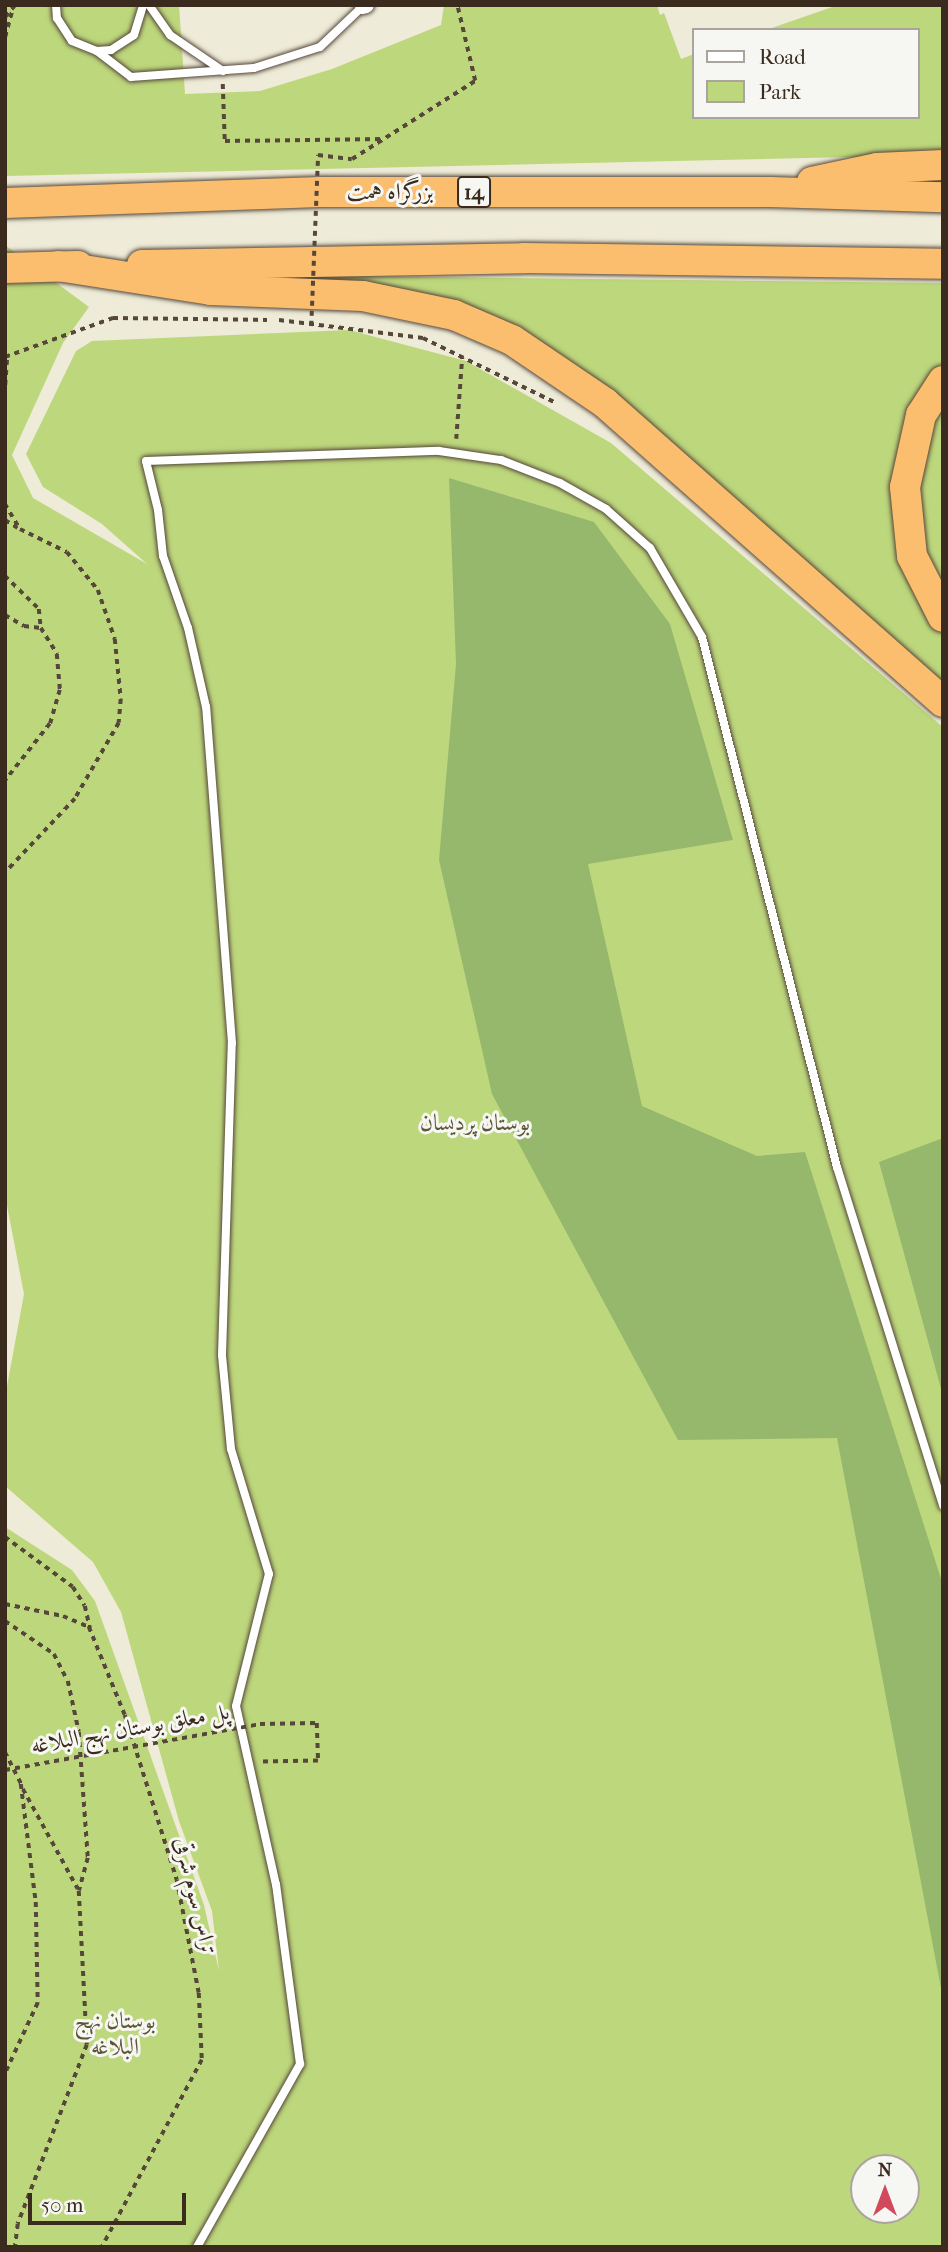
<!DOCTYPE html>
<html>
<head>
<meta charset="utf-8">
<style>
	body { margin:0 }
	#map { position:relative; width:948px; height:2252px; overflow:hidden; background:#eeebd8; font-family:"IM FELL French Canon",Amiri,serif }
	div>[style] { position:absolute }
	.green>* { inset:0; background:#bdd77c }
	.forest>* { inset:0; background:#96b86c }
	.path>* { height:3.5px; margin-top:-1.75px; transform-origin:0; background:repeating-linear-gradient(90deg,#56473a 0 5px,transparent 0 10px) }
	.roads { filter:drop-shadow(0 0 2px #56473a) drop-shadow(0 0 2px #56473a) }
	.lane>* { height:8px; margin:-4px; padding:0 4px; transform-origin:4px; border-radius:4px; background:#fff }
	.street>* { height:16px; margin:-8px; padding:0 8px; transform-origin:8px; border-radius:8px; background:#fff }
	.highway>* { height:30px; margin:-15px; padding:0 15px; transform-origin:15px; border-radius:15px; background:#fbbd6e }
	.path-bridge>* { height:3.5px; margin-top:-1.75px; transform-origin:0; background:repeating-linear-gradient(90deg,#56473a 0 5px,transparent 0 10px) }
	span { translate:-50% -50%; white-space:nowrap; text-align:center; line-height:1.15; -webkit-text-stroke:6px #f6f6f2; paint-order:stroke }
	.shield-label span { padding:2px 5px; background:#f6f6f2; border:2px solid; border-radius:5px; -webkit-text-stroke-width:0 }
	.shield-label { font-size:21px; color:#3b2a1e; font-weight:700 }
	.street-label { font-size:23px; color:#3b2a1e }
	.park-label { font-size:23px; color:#5c5536 }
	.frame { position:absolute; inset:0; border:7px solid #3b2a1e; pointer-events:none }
	.legend { position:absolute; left:692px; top:28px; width:228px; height:91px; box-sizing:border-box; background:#f6f6f2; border:2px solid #aba49d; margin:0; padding:9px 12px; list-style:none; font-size:21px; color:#3b2a1e }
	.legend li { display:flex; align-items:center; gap:14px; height:35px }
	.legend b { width:35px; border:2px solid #aba49d }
	.north { position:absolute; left:850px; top:2154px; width:70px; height:70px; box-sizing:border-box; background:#f6f6f2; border:2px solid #aba49d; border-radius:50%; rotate:0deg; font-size:19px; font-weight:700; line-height:28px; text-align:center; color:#3b2a1e }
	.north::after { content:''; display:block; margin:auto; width:24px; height:32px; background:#d1495b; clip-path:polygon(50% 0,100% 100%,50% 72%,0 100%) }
	.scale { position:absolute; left:28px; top:2193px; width:158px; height:32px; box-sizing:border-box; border:4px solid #3b2a1e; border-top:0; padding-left:9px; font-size:21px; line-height:24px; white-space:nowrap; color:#3b2a1e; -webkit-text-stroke:5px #f6f6f2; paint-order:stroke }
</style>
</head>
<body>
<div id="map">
	<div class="green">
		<div style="clip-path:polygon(5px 5px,179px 5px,185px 94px,260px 91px,332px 69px,441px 25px,444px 5px,657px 5px,660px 15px,664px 13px,681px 59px,694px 54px,694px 117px,918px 117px,918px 30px,766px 30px,838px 5px,943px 5px,943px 155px,5px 176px)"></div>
		<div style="clip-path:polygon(evenodd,5px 245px,89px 307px,63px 343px,12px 455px,33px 498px,147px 564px,102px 524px,43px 487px,26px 454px,76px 351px,92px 341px,349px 330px,466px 361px,611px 443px,943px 727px,943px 2247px,5px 2247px,5px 1527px,72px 1570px,95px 1601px,204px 1905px,219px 1971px,212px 1911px,179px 1821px,121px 1612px,93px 1562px,5px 1486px,5px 1397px,24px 1294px,5px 1195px,5px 245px,864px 2168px,906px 2168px,906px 2210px,864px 2210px,864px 2168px)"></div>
		<div style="clip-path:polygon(342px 276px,943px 283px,943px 367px,902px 444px,943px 632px,943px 688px,526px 337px,192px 279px)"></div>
		<div style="clip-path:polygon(943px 398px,943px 602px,911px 504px,932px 414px)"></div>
	</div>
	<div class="forest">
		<div style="clip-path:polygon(449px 478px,594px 522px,670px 624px,733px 840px,588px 864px,642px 1106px,757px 1156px,805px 1152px,943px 1585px,943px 1999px,837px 1438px,678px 1440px,492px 1094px,439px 860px,456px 664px)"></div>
		<div style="clip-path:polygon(943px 1138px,943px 1396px,879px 1162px)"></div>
	</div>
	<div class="path">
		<div style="left:5px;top:17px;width:16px;rotate:-50deg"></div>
		<div style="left:5px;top:37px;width:28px;rotate:-75deg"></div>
		<div style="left:223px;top:84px;width:57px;rotate:88deg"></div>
		<div style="left:225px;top:141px;width:158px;rotate:-0.7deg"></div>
		<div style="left:318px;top:155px;width:34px;rotate:7deg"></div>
		<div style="left:352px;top:159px;width:146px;rotate:-32.4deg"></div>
		<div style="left:475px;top:81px;width:78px;rotate:-103.3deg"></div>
		<div style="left:279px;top:320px;width:145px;rotate:7.1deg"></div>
		<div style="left:423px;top:338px;width:148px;rotate:26deg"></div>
		<div style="left:5px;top:357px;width:115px;rotate:-19.9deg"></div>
		<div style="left:113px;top:318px;width:154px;rotate:0.7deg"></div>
		<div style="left:5px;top:385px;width:29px;rotate:-86deg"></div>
		<div style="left:456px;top:439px;width:82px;rotate:-85.8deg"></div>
		<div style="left:5px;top:504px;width:29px;rotate:59deg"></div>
		<div style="left:20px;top:529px;width:52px;rotate:26.1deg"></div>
		<div style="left:67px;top:552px;width:49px;rotate:50.8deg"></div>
		<div style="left:98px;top:590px;width:52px;rotate:70.9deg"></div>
		<div style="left:115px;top:639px;width:60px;rotate:84.3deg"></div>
		<div style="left:121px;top:699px;width:24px;rotate:95deg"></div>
		<div style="left:119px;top:723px;width:88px;rotate:120.1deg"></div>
		<div style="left:75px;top:799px;width:102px;rotate:133.4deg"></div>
		<div style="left:5px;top:520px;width:15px;rotate:32deg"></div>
		<div style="left:5px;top:576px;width:47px;rotate:44.1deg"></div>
		<div style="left:39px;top:609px;width:19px;rotate:84deg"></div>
		<div style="left:5px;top:615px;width:22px;rotate:30deg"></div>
		<div style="left:24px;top:626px;width:17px;rotate:7deg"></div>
		<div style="left:41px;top:628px;width:31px;rotate:58deg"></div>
		<div style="left:57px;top:654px;width:36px;rotate:85deg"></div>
		<div style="left:60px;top:690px;width:35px;rotate:106deg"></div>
		<div style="left:50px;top:724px;width:73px;rotate:128.3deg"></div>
		<div style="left:5px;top:1537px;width:84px;rotate:36.3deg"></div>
		<div style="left:73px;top:1587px;width:22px;rotate:58deg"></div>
		<div style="left:85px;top:1606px;width:23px;rotate:77deg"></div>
		<div style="left:5px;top:1604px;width:59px;rotate:11.7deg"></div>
		<div style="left:63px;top:1616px;width:28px;rotate:23deg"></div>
		<div style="left:89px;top:1627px;width:95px;rotate:67.8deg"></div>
		<div style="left:125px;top:1715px;width:173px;rotate:72.5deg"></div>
		<div style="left:177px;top:1880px;width:115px;rotate:79deg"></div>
		<div style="left:199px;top:1993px;width:67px;rotate:87.4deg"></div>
		<div style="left:202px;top:2060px;width:212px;rotate:118.1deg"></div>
		<div style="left:5px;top:1621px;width:59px;rotate:34deg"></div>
		<div style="left:54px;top:1654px;width:30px;rotate:63deg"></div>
		<div style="left:68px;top:1681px;width:52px;rotate:77.8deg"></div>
		<div style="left:79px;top:1732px;width:126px;rotate:85.9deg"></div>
		<div style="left:88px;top:1858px;width:34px;rotate:105deg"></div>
		<div style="left:79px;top:1891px;width:154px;rotate:87deg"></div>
		<div style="left:87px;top:2045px;width:192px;rotate:111.1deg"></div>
		<div style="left:18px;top:2224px;width:23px;rotate:97deg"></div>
		<div style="left:260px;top:1724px;width:57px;rotate:-1deg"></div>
		<div style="left:317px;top:1723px;width:38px;rotate:88deg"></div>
		<div style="left:318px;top:1761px;width:57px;rotate:179deg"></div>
		<div style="left:5px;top:1752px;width:36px;rotate:63deg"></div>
		<div style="left:21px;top:1784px;width:119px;rotate:82.8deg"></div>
		<div style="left:36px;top:1902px;width:101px;rotate:88.9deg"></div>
		<div style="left:38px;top:2003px;width:78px;rotate:114.9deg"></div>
		<div style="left:23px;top:1789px;width:114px;rotate:61.2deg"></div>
	</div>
	<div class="roads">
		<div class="lane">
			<div style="left:56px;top:5px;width:13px;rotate:86deg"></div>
			<div style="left:57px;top:18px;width:27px;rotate:57deg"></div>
			<div style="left:72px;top:41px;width:27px;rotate:22deg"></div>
			<div style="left:97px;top:51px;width:14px;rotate:-4deg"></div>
			<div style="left:111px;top:50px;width:27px;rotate:-33deg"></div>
			<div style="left:134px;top:35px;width:31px;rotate:-73deg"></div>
			<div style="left:149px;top:5px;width:37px;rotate:55deg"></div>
			<div style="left:170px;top:35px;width:64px;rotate:34.2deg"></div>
			<div style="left:97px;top:51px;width:43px;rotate:37.4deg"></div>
			<div style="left:131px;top:77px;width:123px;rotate:-4.2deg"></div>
			<div style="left:254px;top:68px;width:69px;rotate:-17.7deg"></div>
			<div style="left:320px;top:47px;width:59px;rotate:-43.6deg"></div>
			<div style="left:197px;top:2247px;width:210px;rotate:-60.6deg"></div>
			<div style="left:300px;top:2064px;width:181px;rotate:-97.6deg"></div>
			<div style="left:276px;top:1885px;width:183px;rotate:-102.6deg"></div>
			<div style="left:236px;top:1706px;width:136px;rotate:-76deg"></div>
			<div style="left:269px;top:1574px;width:131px;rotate:-106.9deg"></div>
			<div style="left:231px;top:1449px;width:94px;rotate:-95.5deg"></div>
			<div style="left:222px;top:1355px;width:312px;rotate:-88.2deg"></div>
			<div style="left:232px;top:1043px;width:337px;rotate:-94.4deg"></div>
			<div style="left:206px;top:707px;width:81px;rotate:-102.8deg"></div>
			<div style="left:188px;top:628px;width:76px;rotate:-109.1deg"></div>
			<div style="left:163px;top:556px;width:46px;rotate:-96.2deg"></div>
			<div style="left:158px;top:510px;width:50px;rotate:-103.8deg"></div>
			<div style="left:146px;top:461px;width:293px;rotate:-2deg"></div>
			<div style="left:439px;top:451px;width:63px;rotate:8.3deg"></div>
			<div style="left:501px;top:460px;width:63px;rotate:21.3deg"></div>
			<div style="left:560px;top:483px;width:53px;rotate:29.5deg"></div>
			<div style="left:606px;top:509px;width:59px;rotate:41.6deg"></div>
			<div style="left:650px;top:548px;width:103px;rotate:59.7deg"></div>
			<div style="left:702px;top:637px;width:547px;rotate:75.71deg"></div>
			<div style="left:837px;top:1167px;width:355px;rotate:72.6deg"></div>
		</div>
		<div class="street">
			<div style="left:363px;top:6px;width:3px;rotate:-18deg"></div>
		</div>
		<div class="highway">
			<div style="left:812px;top:182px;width:66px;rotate:-12.2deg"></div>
			<div style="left:877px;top:168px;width:66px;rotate:-2.6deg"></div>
			<div style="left:5px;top:203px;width:315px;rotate:-2deg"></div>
			<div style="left:320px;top:192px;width:450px"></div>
			<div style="left:770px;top:192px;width:173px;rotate:1.7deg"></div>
			<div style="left:142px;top:265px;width:382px;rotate:-1deg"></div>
			<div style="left:524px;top:258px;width:419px;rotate:0.8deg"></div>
			<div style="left:58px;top:266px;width:155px;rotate:8.9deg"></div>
			<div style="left:211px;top:290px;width:152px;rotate:2.3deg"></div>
			<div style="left:363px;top:296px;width:93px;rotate:11.8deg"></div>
			<div style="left:454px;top:315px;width:63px;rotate:23.3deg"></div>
			<div style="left:512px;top:340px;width:112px;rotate:34.1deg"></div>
			<div style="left:605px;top:403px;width:451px;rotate:41.5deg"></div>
			<div style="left:5px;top:268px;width:73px;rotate:-1.6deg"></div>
			<div style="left:943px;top:381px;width:40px;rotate:122.9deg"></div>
			<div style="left:921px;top:415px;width:74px;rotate:102.5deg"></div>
			<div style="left:905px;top:487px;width:69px;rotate:84.2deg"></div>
			<div style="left:912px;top:556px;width:68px;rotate:63.1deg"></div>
		</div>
	</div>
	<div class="path-bridge">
		<div style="left:311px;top:326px;width:171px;rotate:-87.7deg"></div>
		<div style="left:5px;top:1770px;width:259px;rotate:-10.2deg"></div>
	</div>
	<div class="shield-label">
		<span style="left:474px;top:192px">14</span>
	</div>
	<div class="street-label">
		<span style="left:390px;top:192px">بزرگراه همت</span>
		<span style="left:130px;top:1729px;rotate:-10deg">پل معلق بوستان نهج البلاغه</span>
		<span style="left:195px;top:1896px;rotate:77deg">تراس سوم شرقی</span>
	</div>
	<div class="park-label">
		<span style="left:475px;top:1123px">بوستان پردیسان</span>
		<span style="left:115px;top:2034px">بوستان نهج<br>البلاغه</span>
	</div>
	<div class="frame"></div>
	<ul class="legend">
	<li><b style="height:9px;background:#fff"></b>Road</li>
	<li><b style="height:19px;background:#bdd77c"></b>Park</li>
	</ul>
	<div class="north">N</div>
	<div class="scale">50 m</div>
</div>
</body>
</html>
